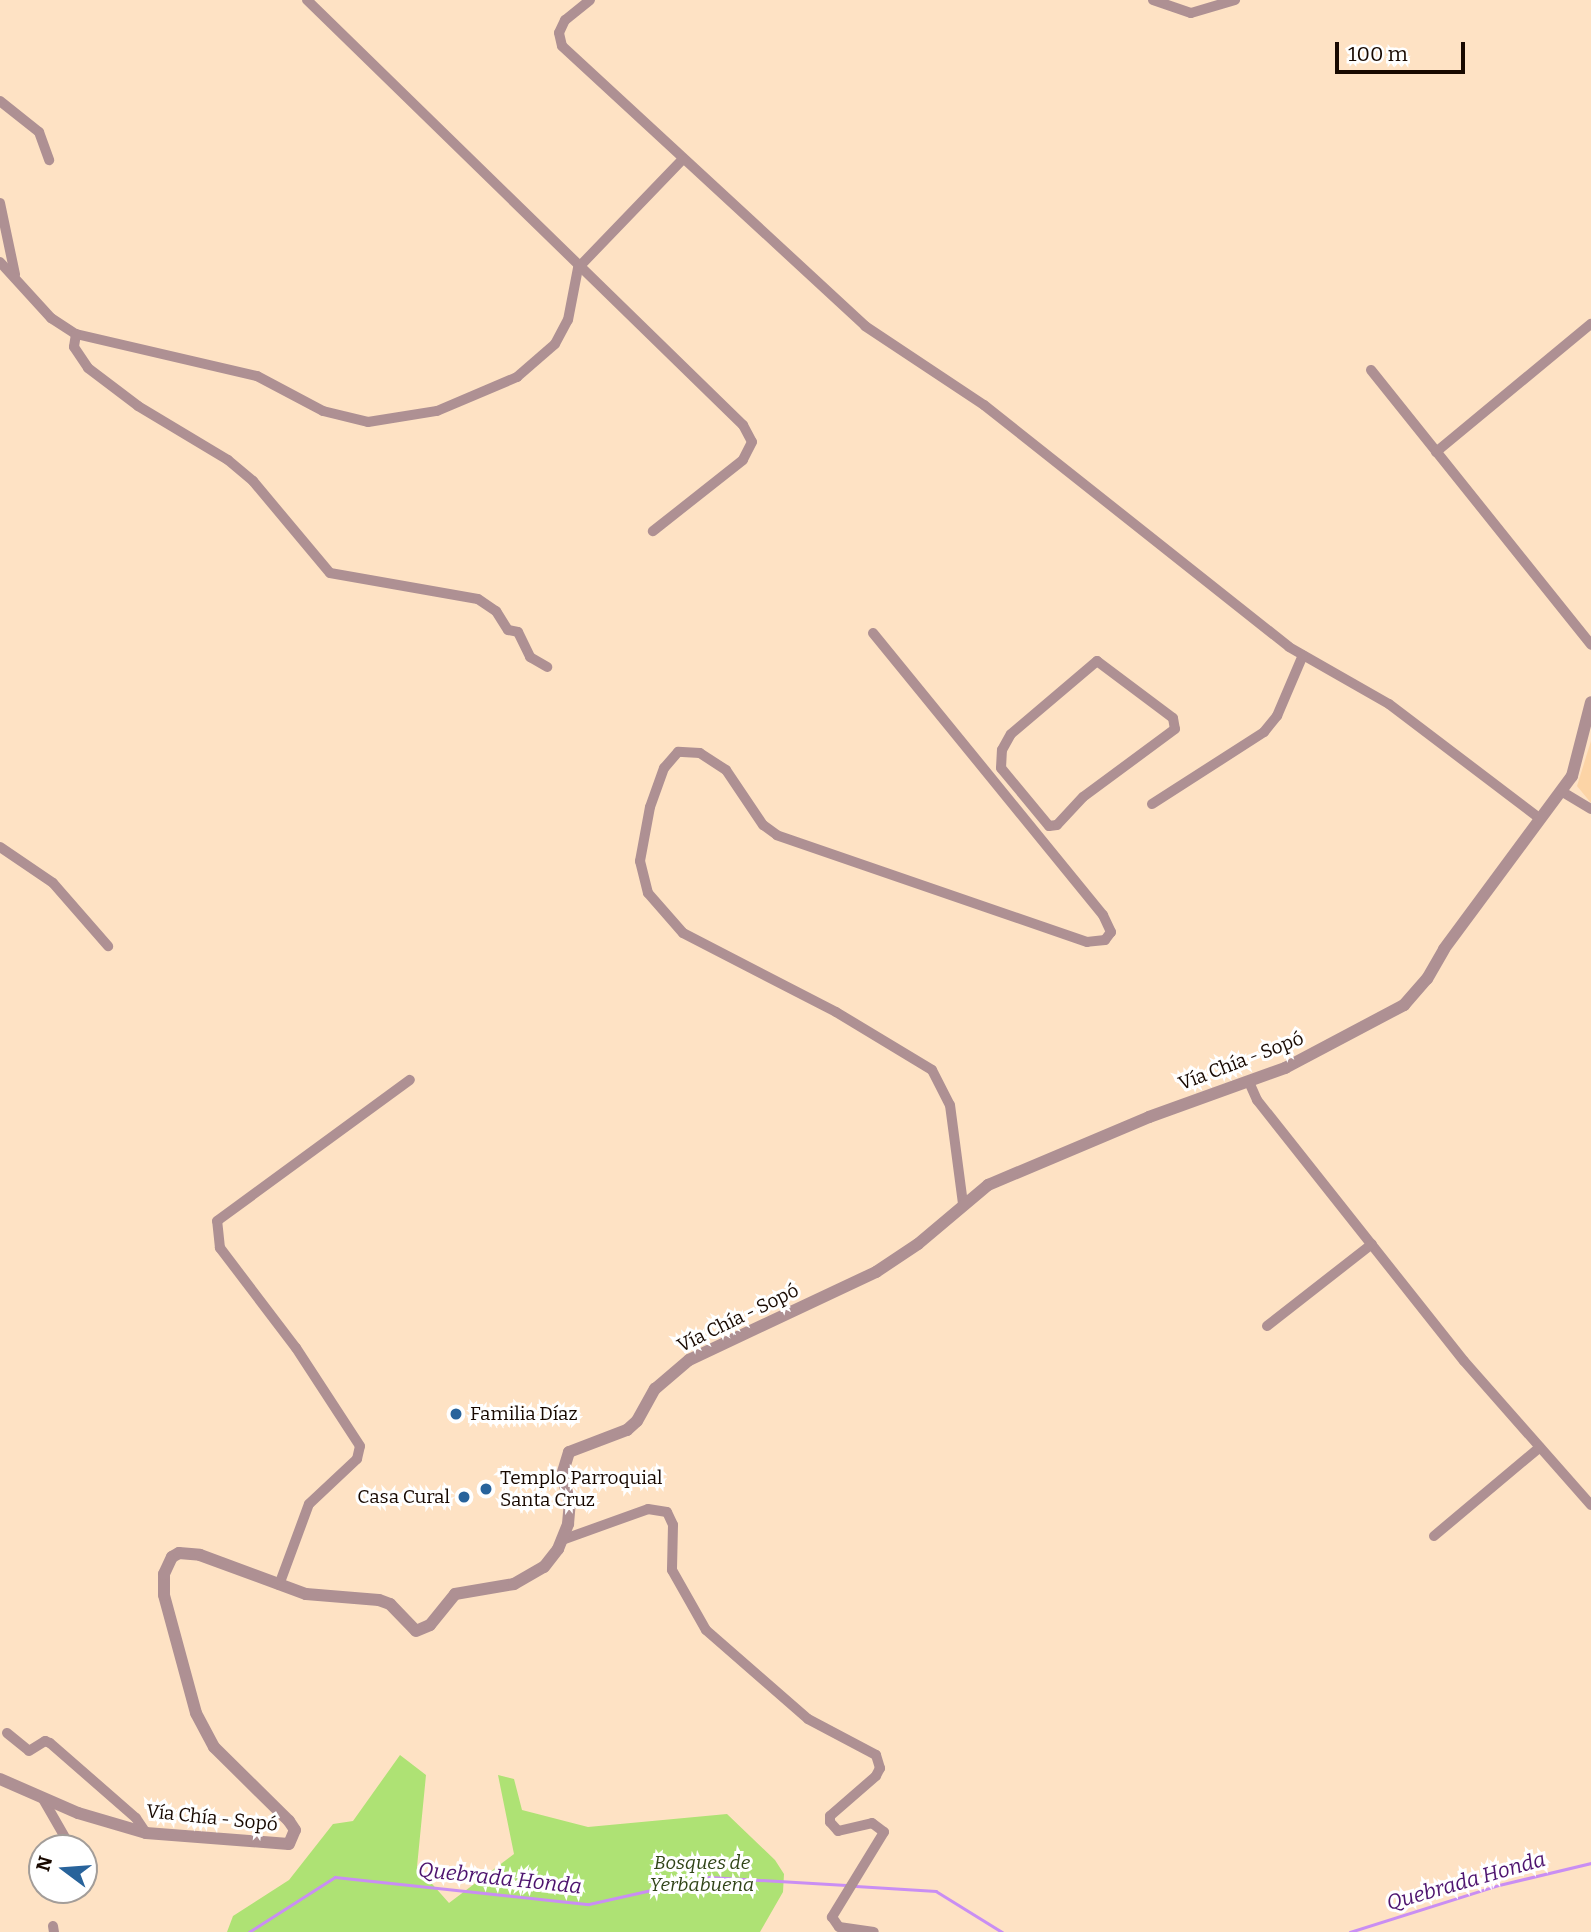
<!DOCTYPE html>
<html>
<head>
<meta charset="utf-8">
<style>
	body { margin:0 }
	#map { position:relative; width:1591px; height:1932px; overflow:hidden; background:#fee2c4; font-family:Bitter,serif }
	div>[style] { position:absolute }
	.built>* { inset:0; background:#fcd4a6 }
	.green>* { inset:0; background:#aee274 }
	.stream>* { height:2.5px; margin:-1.25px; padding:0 1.25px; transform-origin:1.25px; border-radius:1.25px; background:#c98ef3 }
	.minor>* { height:10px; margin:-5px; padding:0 5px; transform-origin:5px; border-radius:5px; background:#ae9093 }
	.tertiary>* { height:12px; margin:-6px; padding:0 6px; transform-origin:6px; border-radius:6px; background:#ae9093 }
	.dots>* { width:19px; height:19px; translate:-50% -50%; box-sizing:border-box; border:4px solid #fff; border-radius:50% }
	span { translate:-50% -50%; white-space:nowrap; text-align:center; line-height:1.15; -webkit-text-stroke:6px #fff; paint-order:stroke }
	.street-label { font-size:19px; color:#180900 }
	.poi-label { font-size:19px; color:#180900 }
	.left { translate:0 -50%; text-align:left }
	.right { translate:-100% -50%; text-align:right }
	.park-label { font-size:19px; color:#304417; font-style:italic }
	.water-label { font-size:21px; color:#4d136e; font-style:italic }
	.north { position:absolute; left:28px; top:1834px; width:70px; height:70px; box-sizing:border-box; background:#fff; border:2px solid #a39d99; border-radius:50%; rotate:286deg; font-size:19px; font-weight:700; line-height:28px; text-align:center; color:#180900 }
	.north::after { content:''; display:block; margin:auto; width:24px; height:32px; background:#28639b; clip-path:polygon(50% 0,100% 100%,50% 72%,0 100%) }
	.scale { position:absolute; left:1335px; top:42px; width:130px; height:32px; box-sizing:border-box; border:4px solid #180900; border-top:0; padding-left:9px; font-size:21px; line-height:24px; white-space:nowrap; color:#180900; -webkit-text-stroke:5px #fff; paint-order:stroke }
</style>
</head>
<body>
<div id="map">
	<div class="built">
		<div style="clip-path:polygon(1591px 741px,1591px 803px,1577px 786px)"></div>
	</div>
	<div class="green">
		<div style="clip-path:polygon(400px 1755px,426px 1775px,417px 1867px,449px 1903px,514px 1854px,498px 1775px,514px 1779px,522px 1810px,588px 1827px,727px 1814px,775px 1860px,784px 1874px,783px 1892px,760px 1932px,227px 1932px,233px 1916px,289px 1880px,333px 1824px,353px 1821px)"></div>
	</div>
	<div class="stream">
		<div style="left:856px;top:1886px;width:80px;rotate:3.6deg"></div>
		<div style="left:936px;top:1891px;width:78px;rotate:31.8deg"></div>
		<div style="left:249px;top:1932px;width:102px;rotate:-32.6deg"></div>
		<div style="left:335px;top:1877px;width:255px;rotate:6.1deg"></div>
		<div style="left:589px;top:1904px;width:124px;rotate:-12.6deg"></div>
		<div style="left:710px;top:1877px;width:136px;rotate:3.4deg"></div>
		<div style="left:1350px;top:1932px;width:156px;rotate:-17.5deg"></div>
		<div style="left:1499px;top:1885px;width:95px;rotate:-13.4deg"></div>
	</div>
	<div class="minor">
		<div style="left:307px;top:0;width:609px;rotate:44.27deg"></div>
		<div style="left:743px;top:425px;width:19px;rotate:62deg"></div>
		<div style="left:752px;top:442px;width:20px;rotate:117deg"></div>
		<div style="left:743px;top:460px;width:115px;rotate:141.7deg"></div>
		<div style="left:590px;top:0;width:32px;rotate:141deg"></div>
		<div style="left:565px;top:20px;width:14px;rotate:115deg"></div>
		<div style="left:559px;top:33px;width:13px;rotate:77deg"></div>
		<div style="left:562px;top:46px;width:413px;rotate:42.7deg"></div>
		<div style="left:865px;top:326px;width:143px;rotate:33.6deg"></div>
		<div style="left:984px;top:405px;width:389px;rotate:38.4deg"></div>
		<div style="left:1289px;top:647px;width:115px;rotate:29.7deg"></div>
		<div style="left:1389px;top:704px;width:188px;rotate:37.2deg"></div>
		<div style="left:1153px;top:0;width:40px;rotate:18.9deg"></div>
		<div style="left:1191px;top:13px;width:46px;rotate:-16.5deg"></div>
		<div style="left:0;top:101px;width:50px;rotate:38.5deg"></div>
		<div style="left:39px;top:132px;width:30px;rotate:70deg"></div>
		<div style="left:0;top:203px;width:73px;rotate:78.1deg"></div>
		<div style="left:0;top:262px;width:76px;rotate:47.7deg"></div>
		<div style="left:51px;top:318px;width:30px;rotate:33deg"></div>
		<div style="left:76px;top:334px;width:186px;rotate:13.1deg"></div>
		<div style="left:257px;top:376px;width:75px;rotate:27.9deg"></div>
		<div style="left:323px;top:411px;width:46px;rotate:13.7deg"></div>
		<div style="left:368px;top:422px;width:70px;rotate:-9.1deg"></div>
		<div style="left:437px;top:411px;width:87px;rotate:-23deg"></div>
		<div style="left:517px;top:377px;width:50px;rotate:-41deg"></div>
		<div style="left:555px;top:344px;width:27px;rotate:-62deg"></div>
		<div style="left:568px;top:320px;width:53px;rotate:-79.1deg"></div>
		<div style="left:578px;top:268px;width:151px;rotate:-46.1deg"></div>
		<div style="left:76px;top:334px;width:13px;rotate:99deg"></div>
		<div style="left:74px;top:347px;width:25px;rotate:56deg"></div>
		<div style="left:88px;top:368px;width:63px;rotate:37.2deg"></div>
		<div style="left:138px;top:406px;width:105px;rotate:31deg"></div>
		<div style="left:228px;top:460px;width:33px;rotate:40deg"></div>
		<div style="left:253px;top:481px;width:120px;rotate:50.1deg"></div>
		<div style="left:330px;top:573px;width:150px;rotate:10deg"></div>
		<div style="left:478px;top:599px;width:22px;rotate:34deg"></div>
		<div style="left:496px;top:611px;width:22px;rotate:58deg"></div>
		<div style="left:508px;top:630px;width:10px;rotate:11deg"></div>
		<div style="left:518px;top:632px;width:28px;rotate:64deg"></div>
		<div style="left:530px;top:657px;width:20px;rotate:30deg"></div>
		<div style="left:1371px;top:370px;width:352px;rotate:51.3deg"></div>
		<div style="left:1436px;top:452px;width:201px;rotate:-39.6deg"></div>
		<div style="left:873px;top:633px;width:364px;rotate:50.8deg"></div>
		<div style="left:1103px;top:915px;width:19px;rotate:65deg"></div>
		<div style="left:1111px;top:932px;width:10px;rotate:127deg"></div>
		<div style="left:1105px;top:940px;width:18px;rotate:174deg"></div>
		<div style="left:1087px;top:942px;width:328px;rotate:-161deg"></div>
		<div style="left:777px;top:835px;width:17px;rotate:-144deg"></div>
		<div style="left:763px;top:825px;width:66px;rotate:-123.9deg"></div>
		<div style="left:726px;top:770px;width:31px;rotate:-147deg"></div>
		<div style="left:700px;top:753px;width:22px;rotate:-177deg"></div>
		<div style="left:678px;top:752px;width:21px;rotate:131deg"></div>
		<div style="left:664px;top:768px;width:41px;rotate:109.7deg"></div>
		<div style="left:650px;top:807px;width:55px;rotate:100.5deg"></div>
		<div style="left:640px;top:861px;width:33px;rotate:76deg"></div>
		<div style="left:648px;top:893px;width:53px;rotate:48.8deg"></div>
		<div style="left:683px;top:933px;width:172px;rotate:27.3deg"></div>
		<div style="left:836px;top:1012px;width:112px;rotate:31.1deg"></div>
		<div style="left:932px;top:1070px;width:39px;rotate:63deg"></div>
		<div style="left:950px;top:1105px;width:100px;rotate:82.5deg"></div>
		<div style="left:1097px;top:661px;width:95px;rotate:36.9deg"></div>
		<div style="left:1173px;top:718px;width:11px;rotate:80deg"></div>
		<div style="left:1175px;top:729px;width:114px;rotate:143.5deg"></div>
		<div style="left:1083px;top:797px;width:38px;rotate:133deg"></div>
		<div style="left:1057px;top:825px;width:8px;rotate:173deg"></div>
		<div style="left:1049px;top:826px;width:75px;rotate:-129.6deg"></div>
		<div style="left:1001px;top:768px;width:18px;rotate:-87deg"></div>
		<div style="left:1002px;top:750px;width:18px;rotate:-61deg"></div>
		<div style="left:1011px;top:734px;width:113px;rotate:-40.3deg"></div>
		<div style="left:1561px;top:791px;width:35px;rotate:31deg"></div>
		<div style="left:1152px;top:804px;width:133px;rotate:-32.7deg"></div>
		<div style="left:1264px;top:732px;width:21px;rotate:-51deg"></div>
		<div style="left:1277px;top:716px;width:66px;rotate:-66.9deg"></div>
		<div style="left:0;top:847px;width:64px;rotate:34.2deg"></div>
		<div style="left:53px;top:883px;width:84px;rotate:48.9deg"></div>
		<div style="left:1249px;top:1082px;width:20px;rotate:66deg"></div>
		<div style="left:1257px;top:1100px;width:333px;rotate:51.6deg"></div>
		<div style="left:1464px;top:1361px;width:192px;rotate:48.6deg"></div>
		<div style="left:1267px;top:1326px;width:133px;rotate:-38deg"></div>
		<div style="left:1434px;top:1536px;width:138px;rotate:-40deg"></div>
		<div style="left:562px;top:1540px;width:91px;rotate:-19.8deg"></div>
		<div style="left:648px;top:1509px;width:19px;rotate:9deg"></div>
		<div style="left:667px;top:1512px;width:14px;rotate:65deg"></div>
		<div style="left:673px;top:1525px;width:45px;rotate:91.3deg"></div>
		<div style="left:672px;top:1570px;width:69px;rotate:60.5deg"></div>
		<div style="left:706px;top:1630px;width:135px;rotate:41.1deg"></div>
		<div style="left:808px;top:1719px;width:77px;rotate:27.9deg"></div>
		<div style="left:876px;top:1755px;width:14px;rotate:73deg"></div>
		<div style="left:880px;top:1768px;width:9px;rotate:117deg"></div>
		<div style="left:876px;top:1776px;width:61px;rotate:139deg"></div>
		<div style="left:830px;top:1816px;width:6px;rotate:90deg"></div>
		<div style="left:830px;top:1822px;width:12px;rotate:48deg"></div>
		<div style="left:838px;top:1831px;width:35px;rotate:-13deg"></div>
		<div style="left:872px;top:1823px;width:15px;rotate:37deg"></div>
		<div style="left:884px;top:1832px;width:100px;rotate:121.5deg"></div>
		<div style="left:832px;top:1917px;width:12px;rotate:55deg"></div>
		<div style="left:839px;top:1927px;width:35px;rotate:8deg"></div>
		<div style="left:279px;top:1585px;width:86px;rotate:-69.7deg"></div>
		<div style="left:309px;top:1504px;width:66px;rotate:-43.2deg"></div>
		<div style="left:357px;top:1459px;width:13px;rotate:-77deg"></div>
		<div style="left:360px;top:1446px;width:117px;rotate:-123.1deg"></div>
		<div style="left:296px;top:1348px;width:126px;rotate:-127.2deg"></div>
		<div style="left:220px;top:1248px;width:27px;rotate:-96deg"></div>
		<div style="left:217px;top:1221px;width:239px;rotate:-36.2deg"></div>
		<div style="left:7px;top:1733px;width:28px;rotate:39deg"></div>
		<div style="left:29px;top:1751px;width:19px;rotate:-32deg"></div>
		<div style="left:45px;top:1741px;width:5px;rotate:22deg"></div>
		<div style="left:50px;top:1743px;width:114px;rotate:41.1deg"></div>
		<div style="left:136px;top:1818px;width:18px;rotate:56deg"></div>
		<div style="left:43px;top:1799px;width:46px;rotate:60.1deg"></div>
		<div style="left:53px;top:1926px;width:6px;rotate:81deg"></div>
	</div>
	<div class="tertiary">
		<div style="left:0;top:1779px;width:85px;rotate:23.6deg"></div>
		<div style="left:78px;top:1813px;width:71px;rotate:16.4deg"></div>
		<div style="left:146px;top:1833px;width:143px;rotate:4.4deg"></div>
		<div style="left:289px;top:1844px;width:15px;rotate:-67deg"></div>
		<div style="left:295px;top:1830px;width:11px;rotate:-124deg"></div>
		<div style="left:289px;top:1821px;width:105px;rotate:-135.4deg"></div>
		<div style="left:214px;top:1747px;width:38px;rotate:-118deg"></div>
		<div style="left:196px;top:1713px;width:122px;rotate:-105.2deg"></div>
		<div style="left:164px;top:1595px;width:21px;rotate:-90deg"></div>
		<div style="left:164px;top:1574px;width:19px;rotate:-65deg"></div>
		<div style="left:172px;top:1557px;width:8px;rotate:-30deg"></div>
		<div style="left:179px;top:1553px;width:21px;rotate:5deg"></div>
		<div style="left:200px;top:1555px;width:113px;rotate:20.2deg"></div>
		<div style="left:306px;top:1594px;width:73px;rotate:4.7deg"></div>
		<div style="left:379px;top:1600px;width:12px;rotate:20deg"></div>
		<div style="left:390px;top:1604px;width:37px;rotate:46deg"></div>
		<div style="left:416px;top:1631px;width:15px;rotate:-23deg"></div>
		<div style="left:430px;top:1625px;width:40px;rotate:-51deg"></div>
		<div style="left:455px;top:1594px;width:60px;rotate:-9.6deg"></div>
		<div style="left:514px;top:1584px;width:34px;rotate:-30deg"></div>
		<div style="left:544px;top:1567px;width:23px;rotate:-52deg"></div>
		<div style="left:558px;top:1549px;width:27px;rotate:-68deg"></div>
		<div style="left:568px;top:1524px;width:21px;rotate:-85deg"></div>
		<div style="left:570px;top:1503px;width:29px;rotate:-106deg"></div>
		<div style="left:562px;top:1475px;width:24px;rotate:-73deg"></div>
		<div style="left:569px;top:1452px;width:62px;rotate:-20.8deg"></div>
		<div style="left:627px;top:1430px;width:13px;rotate:-42deg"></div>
		<div style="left:637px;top:1421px;width:37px;rotate:-61deg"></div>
		<div style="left:655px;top:1389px;width:45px;rotate:-40.5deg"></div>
		<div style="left:689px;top:1360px;width:207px;rotate:-25.2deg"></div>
		<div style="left:876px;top:1272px;width:50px;rotate:-33.7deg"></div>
		<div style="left:918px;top:1244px;width:92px;rotate:-40.1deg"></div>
		<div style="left:988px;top:1185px;width:175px;rotate:-22.9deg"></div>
		<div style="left:1149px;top:1117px;width:145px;rotate:-19.8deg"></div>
		<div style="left:1285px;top:1068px;width:135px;rotate:-27.9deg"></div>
		<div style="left:1404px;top:1005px;width:35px;rotate:-49deg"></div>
		<div style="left:1427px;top:979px;width:34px;rotate:-60deg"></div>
		<div style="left:1444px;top:949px;width:215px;rotate:-53.5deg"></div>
		<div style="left:1572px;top:776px;width:76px;rotate:-75.6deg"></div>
	</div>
	<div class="dots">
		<div style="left:456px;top:1414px;background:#28639b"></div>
		<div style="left:486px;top:1489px;background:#28639b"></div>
		<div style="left:464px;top:1497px;background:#28639b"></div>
	</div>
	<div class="street-label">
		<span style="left:1241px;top:1061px;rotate:-21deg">Vía Chía - Sopó</span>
		<span style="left:738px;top:1318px;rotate:-26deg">Vía Chía - Sopó</span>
		<span style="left:212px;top:1818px;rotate:6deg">Vía Chía - Sopó</span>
	</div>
	<div class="poi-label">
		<span class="left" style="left:470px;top:1414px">Familia Díaz</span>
		<span class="left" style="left:500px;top:1489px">Templo Parroquial<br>Santa Cruz</span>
		<span class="right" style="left:450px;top:1497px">Casa Cural</span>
	</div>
	<div class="park-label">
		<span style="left:702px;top:1874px">Bosques de<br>Yerbabuena</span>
	</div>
	<div class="water-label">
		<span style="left:500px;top:1878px;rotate:6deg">Quebrada Honda</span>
		<span style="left:1466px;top:1881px;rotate:-16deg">Quebrada Honda</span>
	</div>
	<div class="north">N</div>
	<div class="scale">100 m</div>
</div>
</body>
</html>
